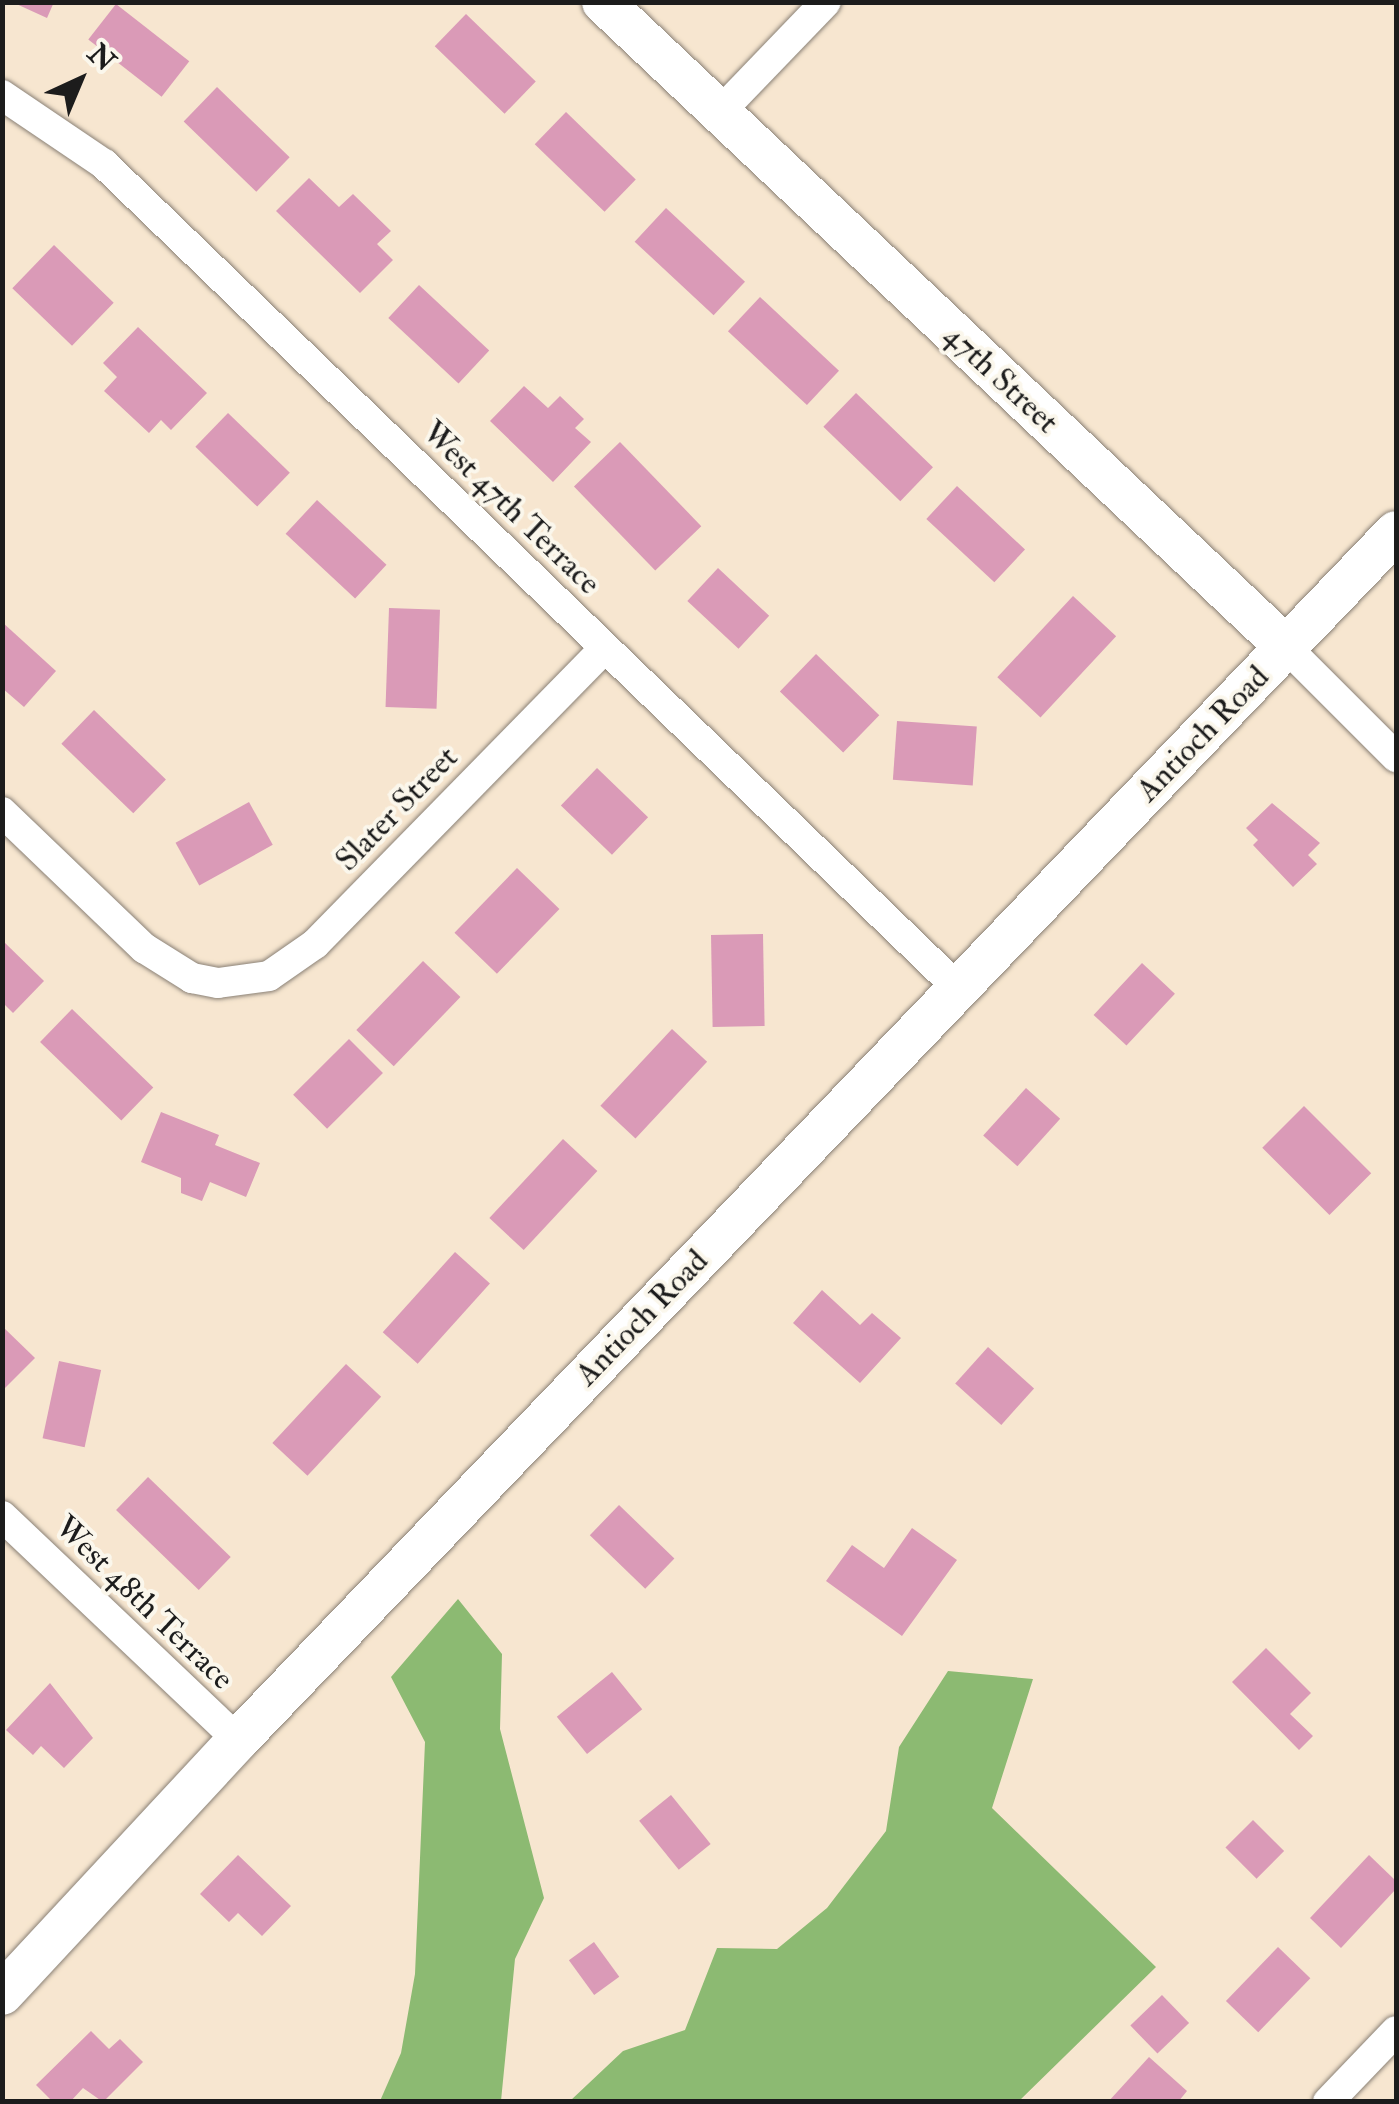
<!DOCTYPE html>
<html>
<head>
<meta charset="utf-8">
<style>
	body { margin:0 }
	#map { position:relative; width:1399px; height:2104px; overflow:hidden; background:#f7e6d0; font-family:"IM FELL Double Pica",serif }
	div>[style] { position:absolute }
	.forest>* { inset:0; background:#8cba72 }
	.building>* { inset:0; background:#da9ab7; transform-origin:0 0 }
	.roads { filter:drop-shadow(0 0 2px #8a8176) drop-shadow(0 0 2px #8a8176) }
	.minor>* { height:30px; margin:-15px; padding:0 15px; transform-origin:15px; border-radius:15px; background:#fff }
	.secondary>* { height:42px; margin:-21px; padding:0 21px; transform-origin:21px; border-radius:21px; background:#fff }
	span { translate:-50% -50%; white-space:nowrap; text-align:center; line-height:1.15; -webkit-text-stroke:8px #fbf7ec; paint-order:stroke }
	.street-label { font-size:32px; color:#1c1c1c }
	.frame { position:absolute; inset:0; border:5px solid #1c1c1c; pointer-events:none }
	.north { position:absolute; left:30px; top:30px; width:100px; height:100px; -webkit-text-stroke:8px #fbf7ec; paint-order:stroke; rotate:44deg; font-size:28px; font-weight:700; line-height:40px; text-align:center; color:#1c1c1c }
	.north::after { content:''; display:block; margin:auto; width:35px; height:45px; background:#1c1c1c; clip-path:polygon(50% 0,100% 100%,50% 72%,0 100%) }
</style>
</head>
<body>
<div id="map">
	<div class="forest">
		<div style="clip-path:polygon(458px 1599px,502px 1654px,500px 1729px,544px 1898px,515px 1959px,501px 2101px,380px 2101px,401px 2053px,415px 1974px,425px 1742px,391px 1677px)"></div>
		<div style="clip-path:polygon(948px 1671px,1033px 1679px,992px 1808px,1156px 1967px,1019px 2101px,570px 2101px,623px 2051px,685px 2030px,717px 1948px,777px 1949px,827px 1908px,886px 1831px,899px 1747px)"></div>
	</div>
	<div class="building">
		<div style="clip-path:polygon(12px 2px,54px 2px,47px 18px)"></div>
		<div style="left:116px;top:4px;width:93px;height:45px;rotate:38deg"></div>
		<div style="left:466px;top:14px;width:97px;height:45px;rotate:44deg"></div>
		<div style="left:217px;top:87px;width:101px;height:48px;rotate:44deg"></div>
		<div style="left:566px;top:112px;width:97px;height:45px;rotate:44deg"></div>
		<div style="clip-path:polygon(309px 178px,339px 207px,353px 194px,391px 231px,377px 244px,393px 260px,360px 293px,276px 211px)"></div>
		<div style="left:666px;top:208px;width:108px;height:46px;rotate:43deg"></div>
		<div style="left:54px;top:245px;width:83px;height:60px;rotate:44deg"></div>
		<div style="left:419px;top:285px;width:96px;height:45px;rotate:43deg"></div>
		<div style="left:760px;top:297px;width:108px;height:47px;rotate:43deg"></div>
		<div style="clip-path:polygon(138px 327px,207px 393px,171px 430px,161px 420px,149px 433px,104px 391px,117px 377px,103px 363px)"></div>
		<div style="clip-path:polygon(524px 386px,548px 408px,560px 396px,584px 419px,575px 428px,591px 442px,553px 482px,490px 421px)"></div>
		<div style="left:856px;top:393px;width:107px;height:47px;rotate:44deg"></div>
		<div style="left:228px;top:413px;width:86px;height:47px;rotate:44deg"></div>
		<div style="left:620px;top:442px;width:117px;height:64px;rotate:46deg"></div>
		<div style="left:957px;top:486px;width:93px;height:45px;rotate:43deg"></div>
		<div style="left:317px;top:500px;width:95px;height:46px;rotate:43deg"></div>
		<div style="left:718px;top:568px;width:70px;height:45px;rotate:43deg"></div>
		<div style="left:1073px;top:596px;width:59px;height:111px;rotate:43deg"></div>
		<div style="left:389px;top:608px;width:51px;height:99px;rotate:2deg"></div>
		<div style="clip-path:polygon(2px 622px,56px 671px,24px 707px,2px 688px)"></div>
		<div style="left:816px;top:654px;width:88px;height:52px;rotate:44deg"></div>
		<div style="left:94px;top:710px;width:100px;height:47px;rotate:44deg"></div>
		<div style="left:897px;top:721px;width:80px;height:59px;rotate:4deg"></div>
		<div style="left:597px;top:768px;width:71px;height:52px;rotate:44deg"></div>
		<div style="left:249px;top:802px;width:49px;height:84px;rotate:61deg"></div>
		<div style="clip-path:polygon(1272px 803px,1320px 843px,1308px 855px,1317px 864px,1293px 887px,1253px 845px,1258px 840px,1246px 828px)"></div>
		<div style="left:517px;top:868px;width:59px;height:90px;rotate:44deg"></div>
		<div style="left:763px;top:934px;width:92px;height:52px;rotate:89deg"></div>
		<div style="clip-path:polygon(2px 940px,44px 981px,13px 1013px,2px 1002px)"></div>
		<div style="left:423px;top:961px;width:52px;height:96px;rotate:44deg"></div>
		<div style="left:1142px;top:963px;width:45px;height:71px;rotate:43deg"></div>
		<div style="left:72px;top:1009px;width:113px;height:46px;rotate:44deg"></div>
		<div style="left:672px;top:1029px;width:48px;height:105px;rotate:43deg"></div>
		<div style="left:349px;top:1039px;width:48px;height:79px;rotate:45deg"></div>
		<div style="left:1026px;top:1088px;width:46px;height:64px;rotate:42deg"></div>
		<div style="left:1304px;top:1106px;width:95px;height:59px;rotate:45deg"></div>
		<div style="clip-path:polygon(161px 1112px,219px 1135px,215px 1145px,260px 1163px,246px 1197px,210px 1182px,202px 1201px,181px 1193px,181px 1178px,141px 1162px)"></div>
		<div style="left:563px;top:1139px;width:47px;height:108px;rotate:43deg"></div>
		<div style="left:455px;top:1252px;width:47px;height:108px;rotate:42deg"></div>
		<div style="clip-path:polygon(822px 1290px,860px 1325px,872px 1313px,901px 1338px,860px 1383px,793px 1323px)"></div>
		<div style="clip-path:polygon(2px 1326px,35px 1358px,2px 1391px)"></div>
		<div style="left:988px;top:1347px;width:62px;height:49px;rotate:42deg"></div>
		<div style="left:59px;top:1361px;width:43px;height:79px;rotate:12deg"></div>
		<div style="left:346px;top:1364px;width:48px;height:108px;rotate:43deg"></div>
		<div style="left:148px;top:1477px;width:115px;height:46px;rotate:44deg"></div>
		<div style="left:619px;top:1505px;width:77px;height:42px;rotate:44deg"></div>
		<div style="clip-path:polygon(912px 1528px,957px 1560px,902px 1636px,826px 1581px,852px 1545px,884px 1568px)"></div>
		<div style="clip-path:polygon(1266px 1648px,1311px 1693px,1290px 1714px,1313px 1736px,1299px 1750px,1232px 1682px)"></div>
		<div style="left:612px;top:1672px;width:48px;height:71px;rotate:51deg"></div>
		<div style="clip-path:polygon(50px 1683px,93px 1738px,64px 1768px,41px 1746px,33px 1755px,6px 1730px)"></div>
		<div style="left:671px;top:1795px;width:63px;height:41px;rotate:51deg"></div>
		<div style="left:1253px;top:1820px;width:44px;height:39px;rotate:45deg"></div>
		<div style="clip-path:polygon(238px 1855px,291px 1906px,262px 1936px,238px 1913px,229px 1922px,200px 1894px)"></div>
		<div style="clip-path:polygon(1369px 1855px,1396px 1881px,1396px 1889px,1341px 1948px,1310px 1918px)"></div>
		<div style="left:594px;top:1942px;width:43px;height:31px;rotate:54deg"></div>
		<div style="left:1278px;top:1947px;width:45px;height:75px;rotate:44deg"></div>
		<div style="left:1162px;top:1995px;width:39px;height:44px;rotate:46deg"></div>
		<div style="clip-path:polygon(91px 2031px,109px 2049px,120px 2039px,143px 2062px,103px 2102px,83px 2088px,70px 2102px,53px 2102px,36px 2085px)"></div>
		<div style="clip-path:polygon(1149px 2057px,1187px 2091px,1178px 2102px,1108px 2102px)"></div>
	</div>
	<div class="roads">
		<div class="minor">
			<div style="left:2px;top:95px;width:123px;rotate:34.1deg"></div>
			<div style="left:104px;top:164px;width:1187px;rotate:43.98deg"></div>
			<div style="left:719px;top:113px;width:154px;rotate:-46.1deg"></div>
			<div style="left:1286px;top:647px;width:156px;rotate:45deg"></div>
			<div style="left:2px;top:812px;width:197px;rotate:43.8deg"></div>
			<div style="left:144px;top:948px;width:57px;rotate:32deg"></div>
			<div style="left:192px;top:978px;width:26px;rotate:11deg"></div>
			<div style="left:218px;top:983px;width:51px;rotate:-7.8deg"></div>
			<div style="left:269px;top:976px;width:56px;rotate:-34.8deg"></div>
			<div style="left:315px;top:944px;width:414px;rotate:-45.6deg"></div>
			<div style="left:2px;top:1516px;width:325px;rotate:43.5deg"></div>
			<div style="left:1328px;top:2102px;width:98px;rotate:-46.2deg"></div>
		</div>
		<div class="secondary">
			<div style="left:603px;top:2px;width:939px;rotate:43.36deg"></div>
			<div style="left:2px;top:1994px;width:347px;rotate:-47.1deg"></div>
			<div style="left:238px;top:1740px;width:1673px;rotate:-46.21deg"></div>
		</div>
	</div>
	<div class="street-label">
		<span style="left:1001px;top:379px;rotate:43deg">47th Street</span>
		<span style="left:511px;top:508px;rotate:44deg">West 47th Terrace</span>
		<span style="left:1203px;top:734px;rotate:-46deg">Antioch Road</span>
		<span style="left:397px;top:809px;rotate:-46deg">Slater Street</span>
		<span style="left:642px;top:1318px;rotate:-46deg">Antioch Road</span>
		<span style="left:144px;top:1603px;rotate:44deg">West 48th Terrace</span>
	</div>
	<div class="frame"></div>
	<div class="north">N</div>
</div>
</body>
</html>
